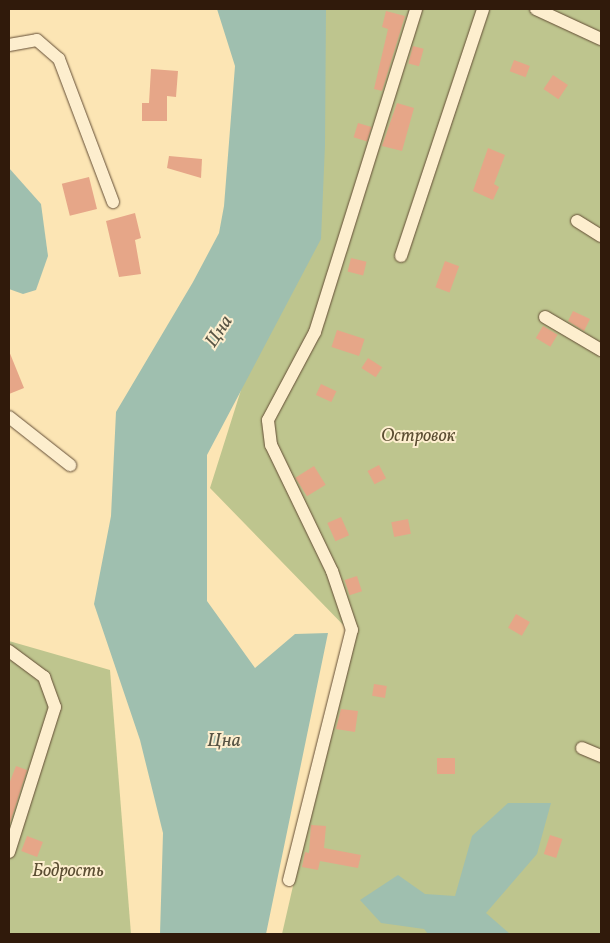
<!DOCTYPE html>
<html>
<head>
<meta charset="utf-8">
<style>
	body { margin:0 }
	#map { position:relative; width:610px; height:943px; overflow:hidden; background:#fce5b4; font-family:Vollkorn,serif }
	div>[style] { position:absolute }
	.green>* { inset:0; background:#bec58e }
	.water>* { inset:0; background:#9fbfaf }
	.building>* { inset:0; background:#e6a688; transform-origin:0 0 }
	.roads { filter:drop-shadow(0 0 1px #634d35) drop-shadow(0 0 1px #634d35) }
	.minor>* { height:12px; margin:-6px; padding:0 6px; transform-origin:6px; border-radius:6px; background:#fdeece }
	span { translate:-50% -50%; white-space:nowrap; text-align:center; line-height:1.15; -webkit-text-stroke:4px #fdeece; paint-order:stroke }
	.park-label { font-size:18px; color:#5b4d32; font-style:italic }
	.water-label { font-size:19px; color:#575444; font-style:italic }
	.frame { position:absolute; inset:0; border:10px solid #301a0b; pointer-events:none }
</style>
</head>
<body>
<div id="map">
	<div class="green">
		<div style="clip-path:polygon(325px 9px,601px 9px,601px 934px,282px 934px,351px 633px,210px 488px,314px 159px)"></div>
		<div style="clip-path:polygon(9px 641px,110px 670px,131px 934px,9px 934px)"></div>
	</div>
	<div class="water">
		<div style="clip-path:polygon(217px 9px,326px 9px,325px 145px,321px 239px,207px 455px,207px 601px,255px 668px,295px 634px,328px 633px,266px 934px,160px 934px,163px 833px,140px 740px,94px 604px,111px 516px,116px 412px,193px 282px,219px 233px,224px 206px,235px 66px)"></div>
		<div style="clip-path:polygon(9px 168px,41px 204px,48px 256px,36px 290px,23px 294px,9px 289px)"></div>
		<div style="clip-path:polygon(508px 803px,551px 803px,537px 854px,486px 913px,510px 934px,428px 934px,424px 929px,381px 923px,360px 900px,398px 875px,425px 894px,455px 896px,472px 836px)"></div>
	</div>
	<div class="building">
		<div style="clip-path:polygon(386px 11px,405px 16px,382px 91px,374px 89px,388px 29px,382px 27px)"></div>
		<div style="left:413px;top:46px;width:11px;height:18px;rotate:15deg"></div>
		<div style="left:514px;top:60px;width:17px;height:12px;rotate:21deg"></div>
		<div style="clip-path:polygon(151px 69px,178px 71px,176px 97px,167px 96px,167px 121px,142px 121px,142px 103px,149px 103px)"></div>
		<div style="left:553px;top:75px;width:18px;height:17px;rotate:34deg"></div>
		<div style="clip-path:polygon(397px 103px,414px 108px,402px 151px,382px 146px)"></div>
		<div style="left:358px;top:123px;width:14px;height:15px;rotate:17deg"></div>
		<div style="clip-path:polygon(488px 148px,505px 155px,494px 184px,499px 187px,493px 200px,473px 191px)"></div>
		<div style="clip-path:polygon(169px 156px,202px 159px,201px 178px,167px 168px)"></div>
		<div style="left:89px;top:177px;width:33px;height:28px;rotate:76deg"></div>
		<div style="clip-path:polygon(135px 213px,141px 238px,135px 240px,141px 274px,119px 277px,106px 221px)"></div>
		<div style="left:351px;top:258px;width:16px;height:14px;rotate:14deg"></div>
		<div style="left:445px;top:261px;width:15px;height:28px;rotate:20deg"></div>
		<div style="clip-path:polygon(573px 311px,590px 319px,584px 331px,568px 321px)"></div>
		<div style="left:543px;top:326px;width:17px;height:14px;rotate:31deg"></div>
		<div style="left:337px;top:330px;width:29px;height:18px;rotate:18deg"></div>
		<div style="clip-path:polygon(9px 351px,24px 388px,9px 394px)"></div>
		<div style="left:368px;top:358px;width:17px;height:12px;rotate:33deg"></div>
		<div style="left:321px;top:384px;width:17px;height:12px;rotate:25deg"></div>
		<div style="left:379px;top:465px;width:15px;height:13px;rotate:62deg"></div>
		<div style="left:314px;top:466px;width:22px;height:22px;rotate:58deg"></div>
		<div style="left:341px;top:517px;width:20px;height:15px;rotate:66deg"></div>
		<div style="left:408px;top:519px;width:15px;height:17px;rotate:79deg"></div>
		<div style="left:357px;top:576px;width:16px;height:13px;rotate:72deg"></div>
		<div style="left:516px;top:614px;width:16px;height:16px;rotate:30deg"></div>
		<div style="left:374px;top:684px;width:13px;height:12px;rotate:9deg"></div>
		<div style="clip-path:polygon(341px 709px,358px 711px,355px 732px,336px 729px)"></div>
		<div style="left:437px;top:758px;width:18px;height:16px"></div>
		<div style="clip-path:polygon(16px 766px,27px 770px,9px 826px,9px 784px)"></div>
		<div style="clip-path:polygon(311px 825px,326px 826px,324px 848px,361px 855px,358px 868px,320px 861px,318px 870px,302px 867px,305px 852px,309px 853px)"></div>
		<div style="left:550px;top:835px;width:13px;height:20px;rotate:18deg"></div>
		<div style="left:27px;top:836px;width:17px;height:16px;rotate:21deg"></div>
	</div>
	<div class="roads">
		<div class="minor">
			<div style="left:536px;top:9px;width:72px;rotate:24.8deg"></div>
			<div style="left:9px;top:45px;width:28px;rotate:-10deg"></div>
			<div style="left:37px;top:40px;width:29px;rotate:41deg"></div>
			<div style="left:59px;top:59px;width:153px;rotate:69.3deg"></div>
			<div style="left:577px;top:221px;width:28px;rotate:32deg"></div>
			<div style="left:401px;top:256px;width:260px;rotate:-71.6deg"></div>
			<div style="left:545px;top:317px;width:65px;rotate:30.5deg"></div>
			<div style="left:9px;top:417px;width:78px;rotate:38.2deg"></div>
			<div style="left:9px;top:651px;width:44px;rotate:36.6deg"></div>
			<div style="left:44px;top:677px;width:32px;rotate:70deg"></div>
			<div style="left:55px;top:707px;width:152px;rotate:107.6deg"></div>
			<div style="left:582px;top:748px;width:21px;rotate:23deg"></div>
			<div style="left:289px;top:880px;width:258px;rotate:-75.9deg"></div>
			<div style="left:352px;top:630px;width:62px;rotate:-108.7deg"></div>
			<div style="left:332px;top:571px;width:140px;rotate:-115.8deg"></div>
			<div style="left:271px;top:445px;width:25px;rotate:-97deg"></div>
			<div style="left:268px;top:420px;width:100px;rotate:-61.9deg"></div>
			<div style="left:315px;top:332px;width:338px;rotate:-72.6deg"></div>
		</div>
	</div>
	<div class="park-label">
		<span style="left:418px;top:437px">Островок</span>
		<span style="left:68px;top:872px">Бодрость</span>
	</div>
	<div class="water-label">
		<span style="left:220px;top:332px;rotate:-57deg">Цна</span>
		<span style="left:224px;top:742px">Цна</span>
	</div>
	<div class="frame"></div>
</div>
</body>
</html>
